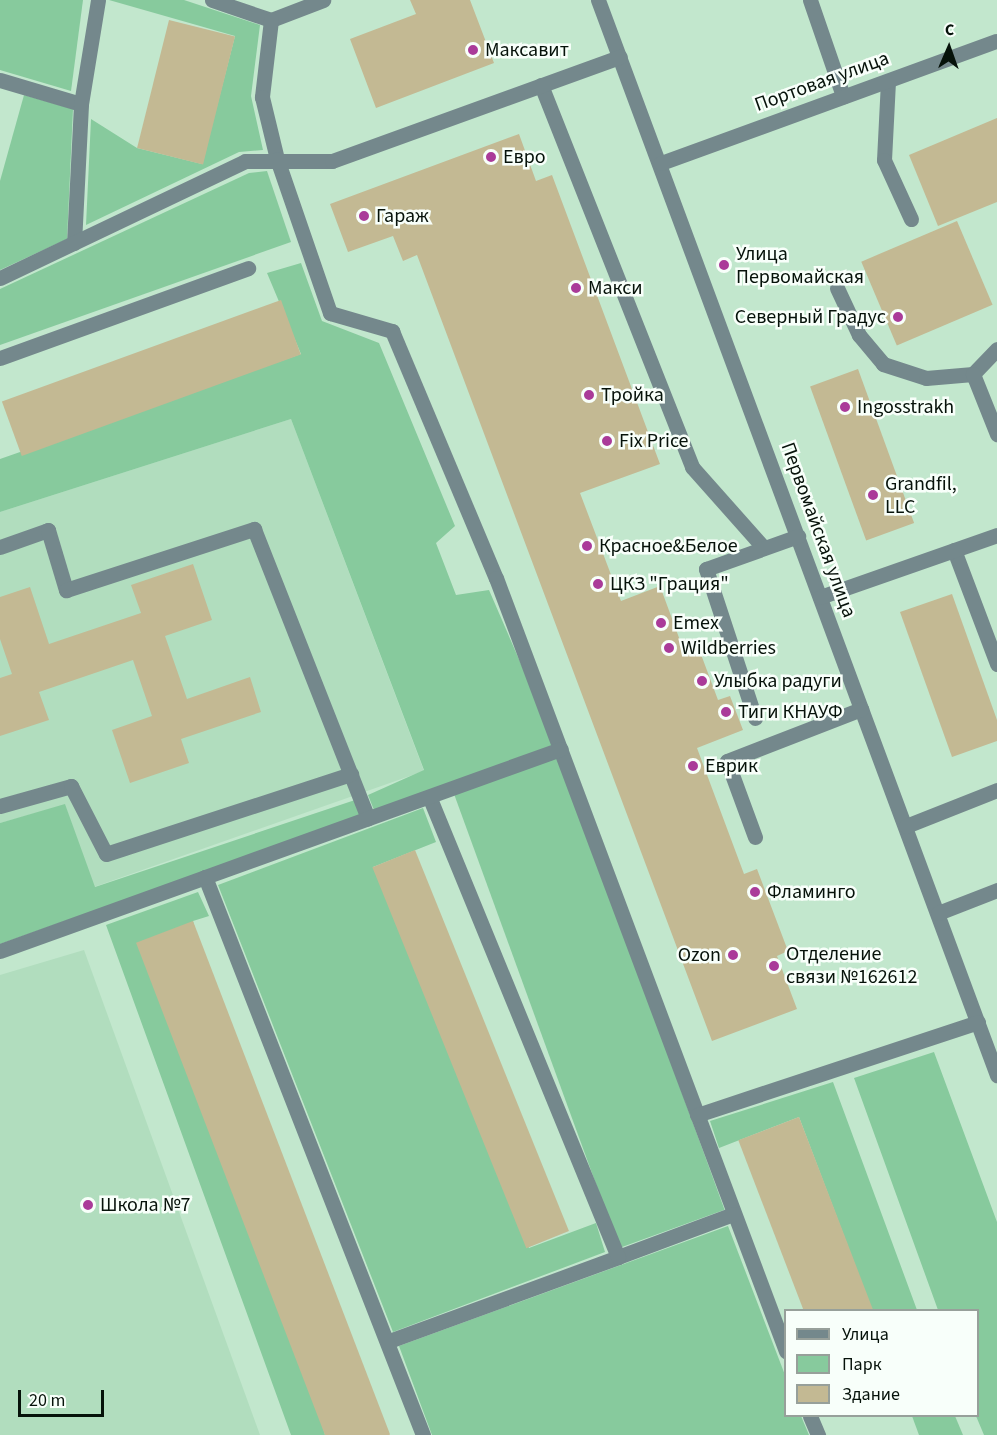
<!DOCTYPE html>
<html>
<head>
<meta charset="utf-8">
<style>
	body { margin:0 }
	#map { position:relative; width:997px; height:1435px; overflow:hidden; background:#c2e7cd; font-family:"Source Sans 3",sans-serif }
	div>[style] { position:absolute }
	.built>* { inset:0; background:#b1ddbe }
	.green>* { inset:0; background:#87ca9d; transform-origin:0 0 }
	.building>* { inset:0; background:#c3b993; transform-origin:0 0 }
	.minor>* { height:15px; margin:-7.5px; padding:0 7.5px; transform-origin:7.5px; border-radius:7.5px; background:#74888c }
	.dots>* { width:16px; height:16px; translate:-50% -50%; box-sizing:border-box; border:3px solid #f8fffa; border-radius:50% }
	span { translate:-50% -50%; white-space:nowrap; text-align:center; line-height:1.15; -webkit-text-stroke:5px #f8fffa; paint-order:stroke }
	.poi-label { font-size:20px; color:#06120a }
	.left { translate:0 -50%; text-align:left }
	.right { translate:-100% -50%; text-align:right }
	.street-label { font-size:20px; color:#06120a }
	.legend { position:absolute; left:784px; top:1309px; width:195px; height:108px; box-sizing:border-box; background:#f8fffa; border:2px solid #97a09a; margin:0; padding:8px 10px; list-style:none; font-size:18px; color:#06120a }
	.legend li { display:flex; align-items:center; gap:12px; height:30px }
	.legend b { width:30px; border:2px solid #97a09a }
	.north { position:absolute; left:919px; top:18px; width:60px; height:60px; -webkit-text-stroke:4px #f8fffa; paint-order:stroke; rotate:2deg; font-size:16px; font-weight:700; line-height:24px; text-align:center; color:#06120a }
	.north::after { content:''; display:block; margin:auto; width:21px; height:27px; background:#06120a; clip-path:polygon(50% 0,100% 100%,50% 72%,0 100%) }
	.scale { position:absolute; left:18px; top:1390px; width:86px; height:27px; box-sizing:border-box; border:3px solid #06120a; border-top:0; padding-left:8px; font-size:18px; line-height:21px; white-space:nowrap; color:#06120a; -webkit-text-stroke:4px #f8fffa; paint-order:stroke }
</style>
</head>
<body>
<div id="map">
	<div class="built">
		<div style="clip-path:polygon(291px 419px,424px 771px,94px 887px,65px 805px,0 823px,0 512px)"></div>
		<div style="clip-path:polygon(84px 950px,260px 1435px,0 1435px,0 975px)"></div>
	</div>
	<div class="green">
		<div style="clip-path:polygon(0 0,83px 0,71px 91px,0 70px)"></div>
		<div style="clip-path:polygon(109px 0,184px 0,260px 25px,251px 96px,263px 150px,239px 152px,86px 225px,91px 119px,137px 148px,202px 164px,235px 36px)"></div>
		<div style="clip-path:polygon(24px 95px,73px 109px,67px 239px,0 270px,0 181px)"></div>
		<div style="clip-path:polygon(267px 171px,291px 242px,0 345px,0 289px,249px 173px)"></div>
		<div style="clip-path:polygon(301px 263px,322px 321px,379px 343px,455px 526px,436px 543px,456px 595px,489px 590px,556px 745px,374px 810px,368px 795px,424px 770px,291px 419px,0 512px,0 459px,301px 354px,267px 273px)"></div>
		<div style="left:559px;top:755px;width:484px;height:112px;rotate:70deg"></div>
		<div style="clip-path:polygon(355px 800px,362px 816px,0 944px,0 823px,65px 804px,95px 887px)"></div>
		<div style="clip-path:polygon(423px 808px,436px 842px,373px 867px,529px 1248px,596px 1223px,605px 1252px,393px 1332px,218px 885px)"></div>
		<div style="clip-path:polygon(198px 892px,209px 916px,193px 921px,325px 1435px,291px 1435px,106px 925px)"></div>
		<div style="clip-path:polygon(934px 1052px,997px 1222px,997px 1435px,984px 1435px,976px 1416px,978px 1310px,938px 1310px,854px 1078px)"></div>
		<div style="clip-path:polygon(833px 1082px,917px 1310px,872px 1310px,799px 1117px,719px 1148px,710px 1121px)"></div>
		<div style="clip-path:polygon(728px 1226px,785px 1375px,786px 1416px,801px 1416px,809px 1435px,432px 1435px,399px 1346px)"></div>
		<div style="clip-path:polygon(912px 1416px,955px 1416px,963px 1435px,919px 1435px)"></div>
	</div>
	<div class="building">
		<div style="clip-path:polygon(410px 0,470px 0,494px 63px,376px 108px,350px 39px,416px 14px)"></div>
		<div style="left:169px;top:20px;width:68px;height:132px;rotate:14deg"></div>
		<div style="clip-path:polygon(997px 118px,997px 202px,938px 226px,909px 155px)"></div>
		<div style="clip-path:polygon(519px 134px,536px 181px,552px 175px,660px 464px,580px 493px,621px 601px,660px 586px,685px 654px,699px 649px,718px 700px,730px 696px,743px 730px,697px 748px,744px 874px,757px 869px,788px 951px,777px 956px,797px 1009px,712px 1041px,417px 255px,403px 261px,393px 236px,348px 252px,330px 204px)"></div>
		<div style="left:957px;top:221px;width:91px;height:104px;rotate:67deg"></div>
		<div style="left:281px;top:300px;width:58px;height:297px;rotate:70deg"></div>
		<div style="left:858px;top:369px;width:164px;height:51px;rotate:70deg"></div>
		<div style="clip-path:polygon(193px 564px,212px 620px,165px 636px,187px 699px,250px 677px,261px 712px,181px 739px,189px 763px,130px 783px,112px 730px,152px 716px,133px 660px,39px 692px,49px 720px,0 736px,0 678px,12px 674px,0 639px,0 597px,30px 587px,49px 644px,141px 613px,131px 585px)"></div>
		<div style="clip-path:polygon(952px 594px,997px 720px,997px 741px,952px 757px,900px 612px)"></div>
		<div style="left:415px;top:850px;width:411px;height:46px;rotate:68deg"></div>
		<div style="left:193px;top:921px;width:550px;height:61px;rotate:69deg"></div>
		<div style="left:799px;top:1117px;width:207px;height:65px;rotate:69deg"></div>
	</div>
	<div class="minor">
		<div style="left:212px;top:0;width:62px;rotate:18.7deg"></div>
		<div style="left:271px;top:20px;width:56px;rotate:-21deg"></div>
		<div style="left:598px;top:0;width:1147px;rotate:69.64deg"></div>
		<div style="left:810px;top:0;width:102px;rotate:71deg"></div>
		<div style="left:271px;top:20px;width:78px;rotate:96.7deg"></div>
		<div style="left:262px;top:97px;width:64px;rotate:76.4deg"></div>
		<div style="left:277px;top:159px;width:163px;rotate:71deg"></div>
		<div style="left:330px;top:313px;width:65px;rotate:16.2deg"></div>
		<div style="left:392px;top:331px;width:268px;rotate:67.2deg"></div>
		<div style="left:496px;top:578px;width:826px;rotate:69.44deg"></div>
		<div style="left:0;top:80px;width:84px;rotate:16.5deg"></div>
		<div style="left:888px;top:81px;width:79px;rotate:92.9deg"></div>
		<div style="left:884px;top:160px;width:65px;rotate:65.4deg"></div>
		<div style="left:541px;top:85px;width:411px;rotate:68.4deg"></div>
		<div style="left:692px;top:467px;width:108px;rotate:48.4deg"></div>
		<div style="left:661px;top:163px;width:357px;rotate:-20deg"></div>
		<div style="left:74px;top:243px;width:139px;rotate:-87.1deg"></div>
		<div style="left:81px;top:104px;width:105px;rotate:-80.7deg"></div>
		<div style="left:0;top:278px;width:272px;rotate:-25.5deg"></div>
		<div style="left:245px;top:161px;width:87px"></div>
		<div style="left:332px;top:161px;width:306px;rotate:-19.9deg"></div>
		<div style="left:837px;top:288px;width:52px;rotate:64.9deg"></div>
		<div style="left:859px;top:335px;width:38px;rotate:50deg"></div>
		<div style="left:883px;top:364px;width:45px;rotate:18deg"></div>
		<div style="left:926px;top:378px;width:47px;rotate:-4.9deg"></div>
		<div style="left:997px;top:349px;width:35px;rotate:134deg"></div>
		<div style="left:973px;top:374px;width:65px;rotate:68.2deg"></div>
		<div style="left:0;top:358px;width:264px;rotate:-19.9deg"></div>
		<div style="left:0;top:547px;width:51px;rotate:-19.5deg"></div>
		<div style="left:48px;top:530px;width:63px;rotate:73.3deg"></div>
		<div style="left:66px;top:590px;width:198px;rotate:-18deg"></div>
		<div style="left:254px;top:529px;width:311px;rotate:68.5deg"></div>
		<div style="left:954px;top:550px;width:122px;rotate:69.3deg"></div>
		<div style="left:820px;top:597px;width:188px;rotate:-19.3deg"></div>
		<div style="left:755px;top:718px;width:157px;rotate:-108.2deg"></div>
		<div style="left:706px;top:569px;width:98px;rotate:-19.7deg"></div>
		<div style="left:0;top:806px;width:74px;rotate:-15.7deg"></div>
		<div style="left:71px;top:786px;width:76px;rotate:62.8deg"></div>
		<div style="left:106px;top:854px;width:258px;rotate:-18.1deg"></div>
		<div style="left:906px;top:826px;width:98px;rotate:-21.6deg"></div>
		<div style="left:755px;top:837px;width:81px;rotate:-110.2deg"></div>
		<div style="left:727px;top:761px;width:144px;rotate:-21.2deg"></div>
		<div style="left:938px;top:913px;width:63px;rotate:-21.3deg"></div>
		<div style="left:0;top:951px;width:218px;rotate:-19.8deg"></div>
		<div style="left:697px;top:1115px;width:296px;rotate:-18.3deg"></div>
		<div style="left:618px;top:1257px;width:123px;rotate:-20.5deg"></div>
		<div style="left:389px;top:1341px;width:244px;rotate:-20.1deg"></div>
		<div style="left:618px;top:1257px;width:497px;rotate:-112.3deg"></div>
		<div style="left:810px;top:1416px;width:21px;rotate:67deg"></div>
		<div style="left:423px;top:1435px;width:599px;rotate:-111.34deg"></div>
		<div style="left:205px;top:877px;width:378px;rotate:-19.8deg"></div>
	</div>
	<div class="dots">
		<div style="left:473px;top:50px;background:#aa3b99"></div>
		<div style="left:491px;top:157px;background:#aa3b99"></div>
		<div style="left:364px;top:216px;background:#aa3b99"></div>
		<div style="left:724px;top:265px;background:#aa3b99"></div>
		<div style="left:576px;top:288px;background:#aa3b99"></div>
		<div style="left:898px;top:317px;background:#aa3b99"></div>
		<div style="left:589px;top:395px;background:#aa3b99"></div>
		<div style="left:845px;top:407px;background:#aa3b99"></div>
		<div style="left:607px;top:441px;background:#aa3b99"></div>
		<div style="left:873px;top:495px;background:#aa3b99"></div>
		<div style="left:587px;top:546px;background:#aa3b99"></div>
		<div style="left:598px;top:584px;background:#aa3b99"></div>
		<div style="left:661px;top:623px;background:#aa3b99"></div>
		<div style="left:669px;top:648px;background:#aa3b99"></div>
		<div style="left:702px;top:681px;background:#aa3b99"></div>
		<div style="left:726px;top:712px;background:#aa3b99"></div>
		<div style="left:693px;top:766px;background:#aa3b99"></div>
		<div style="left:755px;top:892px;background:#aa3b99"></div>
		<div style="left:733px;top:955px;background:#aa3b99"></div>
		<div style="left:774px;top:966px;background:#aa3b99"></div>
		<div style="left:88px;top:1205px;background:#aa3b99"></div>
	</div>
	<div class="poi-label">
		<span class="left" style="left:485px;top:50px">Максавит</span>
		<span class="left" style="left:503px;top:157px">Евро</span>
		<span class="left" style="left:376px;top:216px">Гараж</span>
		<span class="left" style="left:736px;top:266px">Улица<br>Первомайская</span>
		<span class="left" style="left:588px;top:288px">Макси</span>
		<span class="right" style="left:886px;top:317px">Северный Градус</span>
		<span class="left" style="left:601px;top:395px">Тройка</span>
		<span class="left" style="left:857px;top:407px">Ingosstrakh</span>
		<span class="left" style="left:619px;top:441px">Fix Price</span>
		<span class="left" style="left:885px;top:496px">Grandfil,<br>LLC</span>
		<span class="left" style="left:599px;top:546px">Красное&amp;Белое</span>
		<span class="left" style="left:610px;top:584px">ЦКЗ "Грация"</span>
		<span class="left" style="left:673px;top:623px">Emex</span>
		<span class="left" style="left:681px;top:648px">Wildberries</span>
		<span class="left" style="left:714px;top:681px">Улыбка радуги</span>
		<span class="left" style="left:738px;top:712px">Тиги КНАУФ</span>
		<span class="left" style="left:705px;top:766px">Еврик</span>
		<span class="left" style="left:767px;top:892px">Фламинго</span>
		<span class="left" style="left:786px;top:966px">Отделение<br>связи №162612</span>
		<span class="right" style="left:721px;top:955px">Ozon</span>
		<span class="left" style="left:100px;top:1205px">Школа №7</span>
	</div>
	<div class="street-label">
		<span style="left:822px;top:82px;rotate:-20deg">Портовая улица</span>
		<span style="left:818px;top:530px;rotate:70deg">Первомайская улица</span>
	</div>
	<ul class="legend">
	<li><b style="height:8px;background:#74888c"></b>Улица</li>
	<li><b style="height:16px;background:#87ca9d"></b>Парк</li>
	<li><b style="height:16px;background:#c3b993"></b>Здание</li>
	</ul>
	<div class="north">С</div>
	<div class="scale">20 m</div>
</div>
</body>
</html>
